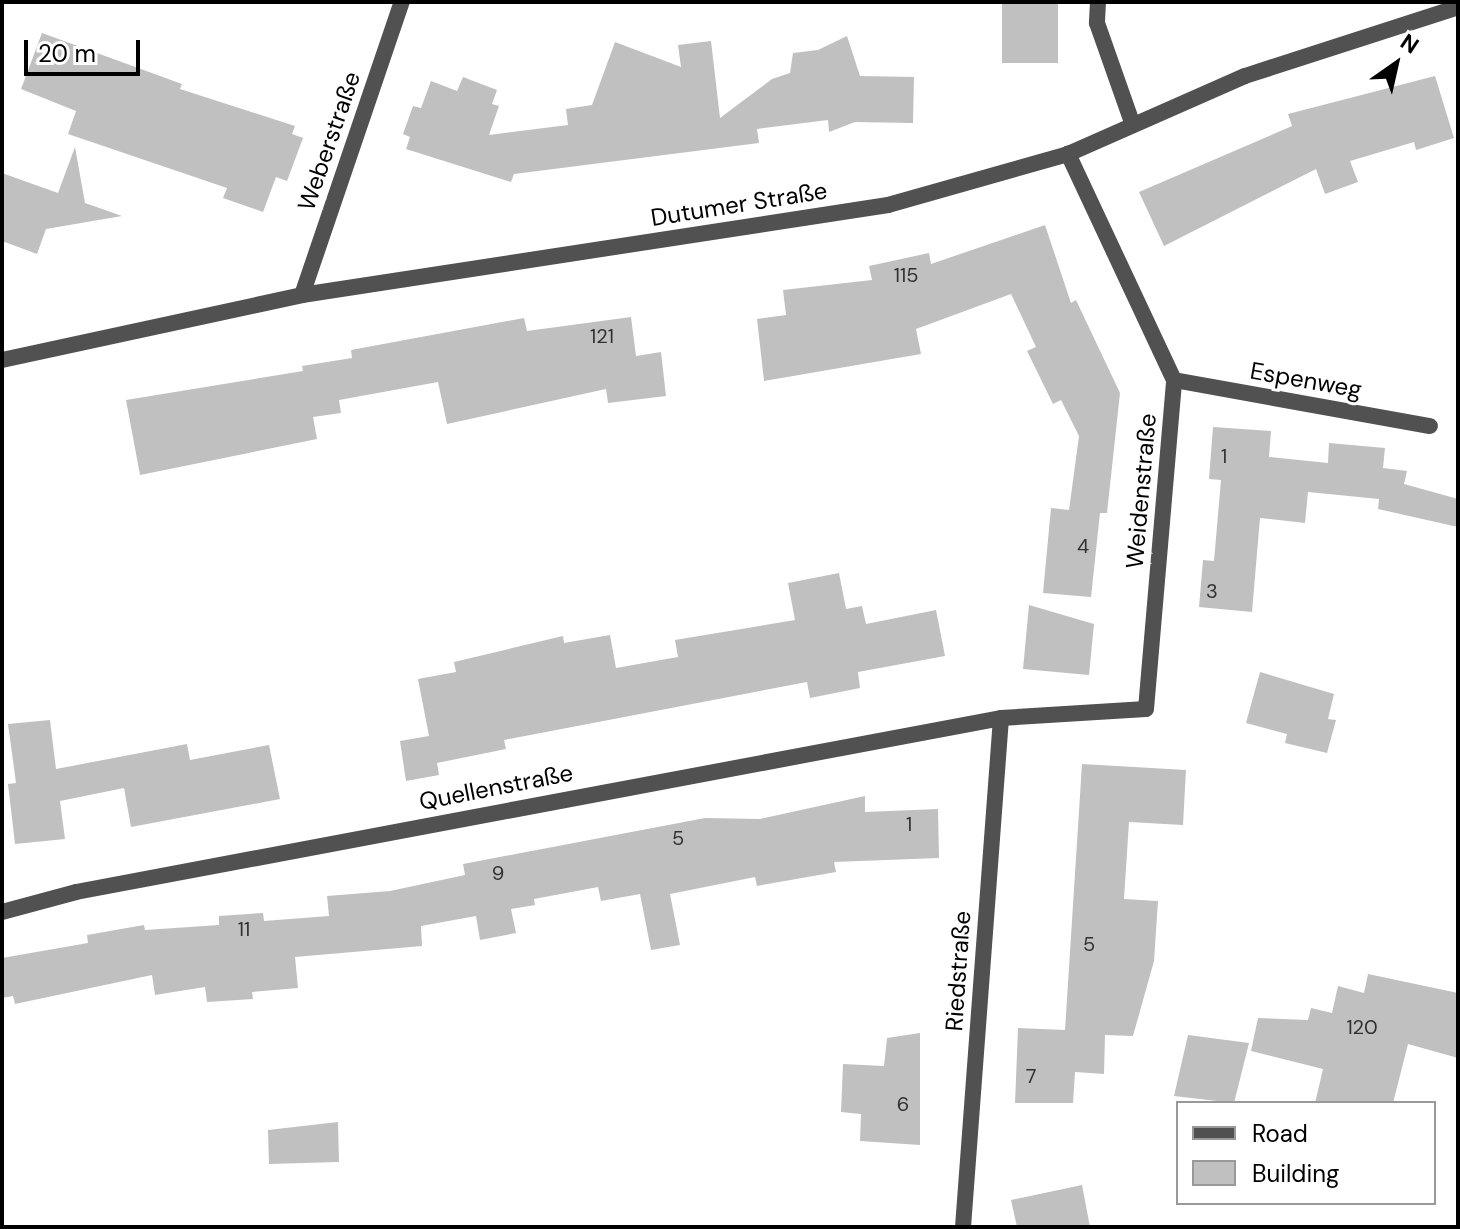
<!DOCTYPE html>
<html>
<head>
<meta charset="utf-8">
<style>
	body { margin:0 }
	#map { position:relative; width:1460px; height:1229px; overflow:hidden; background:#fff; font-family:"DM Sans",sans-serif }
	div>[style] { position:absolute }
	.building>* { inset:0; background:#c0c0c0; transform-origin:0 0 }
	.street>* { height:16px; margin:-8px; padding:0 8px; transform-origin:8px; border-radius:8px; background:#515151 }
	span { translate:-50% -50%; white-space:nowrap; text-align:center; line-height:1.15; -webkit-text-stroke:6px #fff; paint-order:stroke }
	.number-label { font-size:20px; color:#303030 }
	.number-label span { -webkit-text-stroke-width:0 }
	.street-label { font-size:24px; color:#000 }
	.frame { position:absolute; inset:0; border:4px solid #000; pointer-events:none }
	.legend { position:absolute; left:1176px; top:1101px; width:260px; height:104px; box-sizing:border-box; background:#fff; border:2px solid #999; margin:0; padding:10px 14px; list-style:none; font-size:24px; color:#000 }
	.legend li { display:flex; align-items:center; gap:16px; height:40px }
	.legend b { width:40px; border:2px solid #999 }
	.north { position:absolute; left:1356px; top:24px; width:80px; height:80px; -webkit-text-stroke:6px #fff; paint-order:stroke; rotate:34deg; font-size:22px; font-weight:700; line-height:32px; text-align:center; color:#000 }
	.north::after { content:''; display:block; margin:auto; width:28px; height:36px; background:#000; clip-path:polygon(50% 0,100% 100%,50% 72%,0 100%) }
	.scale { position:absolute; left:24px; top:40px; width:116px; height:36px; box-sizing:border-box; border:4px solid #000; border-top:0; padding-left:10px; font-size:24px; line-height:28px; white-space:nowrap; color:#000; -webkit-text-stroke:6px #fff; paint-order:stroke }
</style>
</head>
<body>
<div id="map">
	<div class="building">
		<div style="left:1002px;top:2px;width:56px;height:61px"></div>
		<div style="clip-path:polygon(42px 33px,182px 84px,180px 89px,295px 126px,292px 134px,303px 138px,287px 181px,276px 177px,263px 212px,223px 198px,227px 188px,68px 134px,76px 111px,21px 89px)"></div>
		<div style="clip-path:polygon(847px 36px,860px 76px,914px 77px,913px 123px,855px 122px,829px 132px,828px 120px,757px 129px,759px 143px,514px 174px,511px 182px,406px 149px,410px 137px,403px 134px,413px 106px,421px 108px,431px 81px,457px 91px,463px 77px,497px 90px,492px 104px,499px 106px,489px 135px,568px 125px,566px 109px,592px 105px,615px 42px,681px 67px,678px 45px,711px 41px,720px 118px,772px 79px,790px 73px,793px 53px,818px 50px)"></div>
		<div style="clip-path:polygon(1435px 76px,1454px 138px,1416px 150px,1414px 142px,1350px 161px,1358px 182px,1325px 194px,1316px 169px,1164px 246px,1139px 192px,1292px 126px,1288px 114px)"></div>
		<div style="clip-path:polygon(75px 147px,85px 203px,122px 216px,46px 229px,37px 254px,2px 241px,2px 173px,58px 193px)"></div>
		<div style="clip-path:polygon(1045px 225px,1071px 303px,1076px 300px,1120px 393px,1107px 513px,1100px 513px,1091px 597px,1043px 593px,1051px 508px,1069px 510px,1079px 436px,1061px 400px,1053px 404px,1027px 351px,1036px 347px,1011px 294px,916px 329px,921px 354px,764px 381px,757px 319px,786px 315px,783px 290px,872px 280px,869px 266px,929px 253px,931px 264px)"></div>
		<div style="clip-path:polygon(631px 317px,636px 356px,661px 352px,666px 396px,608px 403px,606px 389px,447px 424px,438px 382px,339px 400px,341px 413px,313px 417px,317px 439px,140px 475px,126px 400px,303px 371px,302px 366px,352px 358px,351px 350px,524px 318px,527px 331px)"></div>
		<div style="clip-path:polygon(1213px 427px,1271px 431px,1269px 457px,1328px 463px,1329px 443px,1385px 448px,1383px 468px,1407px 471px,1404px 484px,1458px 499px,1458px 527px,1378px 509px,1379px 499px,1308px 492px,1305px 523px,1260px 518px,1252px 612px,1199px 607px,1203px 560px,1214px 561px,1221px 480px,1209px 479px)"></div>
		<div style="clip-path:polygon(839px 573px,846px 609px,862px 606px,866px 624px,936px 610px,945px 656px,858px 672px,860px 688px,810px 698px,807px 682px,504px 740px,506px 749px,437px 763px,439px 775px,406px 781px,400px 741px,429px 736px,418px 679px,456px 672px,454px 662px,563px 636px,564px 643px,610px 635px,616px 668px,678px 657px,675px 640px,795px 620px,788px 583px)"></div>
		<div style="clip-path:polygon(1029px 605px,1094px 624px,1089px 675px,1023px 669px)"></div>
		<div style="clip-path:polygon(1260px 672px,1334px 694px,1328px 719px,1336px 720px,1327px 753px,1285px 743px,1287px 734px,1246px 723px)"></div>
		<div style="clip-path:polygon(50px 720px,56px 769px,187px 744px,190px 760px,269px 745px,280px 799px,131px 827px,124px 788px,60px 801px,65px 839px,15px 844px,8px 784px,16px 783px,8px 724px)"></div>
		<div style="clip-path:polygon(1082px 764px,1186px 770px,1183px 825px,1129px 822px,1124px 899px,1158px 901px,1154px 961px,1133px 1036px,1105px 1035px,1104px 1074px,1075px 1072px,1073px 1103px,1015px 1103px,1018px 1028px,1065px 1030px)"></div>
		<div style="clip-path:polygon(865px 796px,865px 812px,938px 809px,939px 858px,834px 862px,836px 872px,757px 886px,755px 877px,670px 894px,680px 945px,651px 950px,640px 894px,601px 901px,598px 887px,534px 899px,535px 905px,511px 909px,516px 933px,480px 940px,476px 916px,421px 926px,422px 946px,295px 957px,298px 988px,252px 992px,253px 999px,207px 1002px,205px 987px,155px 995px,152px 975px,15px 1004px,13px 996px,2px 998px,2px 958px,88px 943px,87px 935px,144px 925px,145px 930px,219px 925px,219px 916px,263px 913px,264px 921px,329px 916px,327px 896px,390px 891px,465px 875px,463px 864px,705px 818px,760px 819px)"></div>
		<div style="clip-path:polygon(1368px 974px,1458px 993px,1458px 1058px,1408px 1044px,1393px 1103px,1315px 1103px,1323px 1069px,1251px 1051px,1258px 1018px,1308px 1020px,1311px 1008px,1332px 1013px,1338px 986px,1364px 993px)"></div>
		<div style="clip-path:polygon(920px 1033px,920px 1145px,860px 1141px,861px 1114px,841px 1112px,843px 1064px,884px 1066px,887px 1038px)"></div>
		<div style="clip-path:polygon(1188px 1035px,1249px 1043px,1234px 1103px,1174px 1096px)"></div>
		<div style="clip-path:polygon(338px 1122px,339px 1162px,269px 1164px,268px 1130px)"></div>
		<div style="clip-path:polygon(1082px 1185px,1090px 1227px,1017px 1227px,1011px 1200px)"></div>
	</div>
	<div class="street">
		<div style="left:1098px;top:2px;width:21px;rotate:93deg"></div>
		<div style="left:1097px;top:23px;width:108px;rotate:70.6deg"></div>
		<div style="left:302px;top:295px;width:310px;rotate:-71.2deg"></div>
		<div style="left:2px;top:360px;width:307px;rotate:-12.2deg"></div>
		<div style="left:302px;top:295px;width:593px;rotate:-8.73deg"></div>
		<div style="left:888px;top:205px;width:187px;rotate:-15.8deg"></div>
		<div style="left:1068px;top:154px;width:193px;rotate:-23.8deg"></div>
		<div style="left:1245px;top:76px;width:224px;rotate:-17.9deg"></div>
		<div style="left:1174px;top:380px;width:260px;rotate:10.2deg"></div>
		<div style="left:2px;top:912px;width:77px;rotate:-15.1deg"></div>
		<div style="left:76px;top:892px;width:941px;rotate:-10.65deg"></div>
		<div style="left:1001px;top:718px;width:145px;rotate:-3.6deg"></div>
		<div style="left:1146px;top:709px;width:330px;rotate:-85.1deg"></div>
		<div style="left:1174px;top:380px;width:250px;rotate:-115.1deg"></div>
		<div style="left:963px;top:1227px;width:510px;rotate:-85.73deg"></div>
	</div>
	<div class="number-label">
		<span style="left:906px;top:275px">115</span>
		<span style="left:602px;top:336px">121</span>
		<span style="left:1224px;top:456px">1</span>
		<span style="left:1083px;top:546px">4</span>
		<span style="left:1212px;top:591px">3</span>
		<span style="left:909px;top:824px">1</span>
		<span style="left:678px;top:838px">5</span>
		<span style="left:498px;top:873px">9</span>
		<span style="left:244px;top:929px">11</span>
		<span style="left:1089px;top:944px">5</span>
		<span style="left:1362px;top:1027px">120</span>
		<span style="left:1031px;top:1076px">7</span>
		<span style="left:903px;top:1104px">6</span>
	</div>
	<div class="street-label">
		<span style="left:329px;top:141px;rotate:-71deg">Weberstraße</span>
		<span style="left:739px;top:204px;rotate:-9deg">Dutumer Straße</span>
		<span style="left:1306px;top:380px;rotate:10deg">Espenweg</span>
		<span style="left:1141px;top:491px;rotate:-85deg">Weidenstraße</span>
		<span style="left:496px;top:787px;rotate:-11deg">Quellenstraße</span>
		<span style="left:958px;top:971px;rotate:-86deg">Riedstraße</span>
	</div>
	<div class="frame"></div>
	<ul class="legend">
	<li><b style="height:10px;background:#515151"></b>Road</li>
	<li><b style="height:22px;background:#c0c0c0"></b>Building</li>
	</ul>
	<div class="north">N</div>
	<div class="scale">20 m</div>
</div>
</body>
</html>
